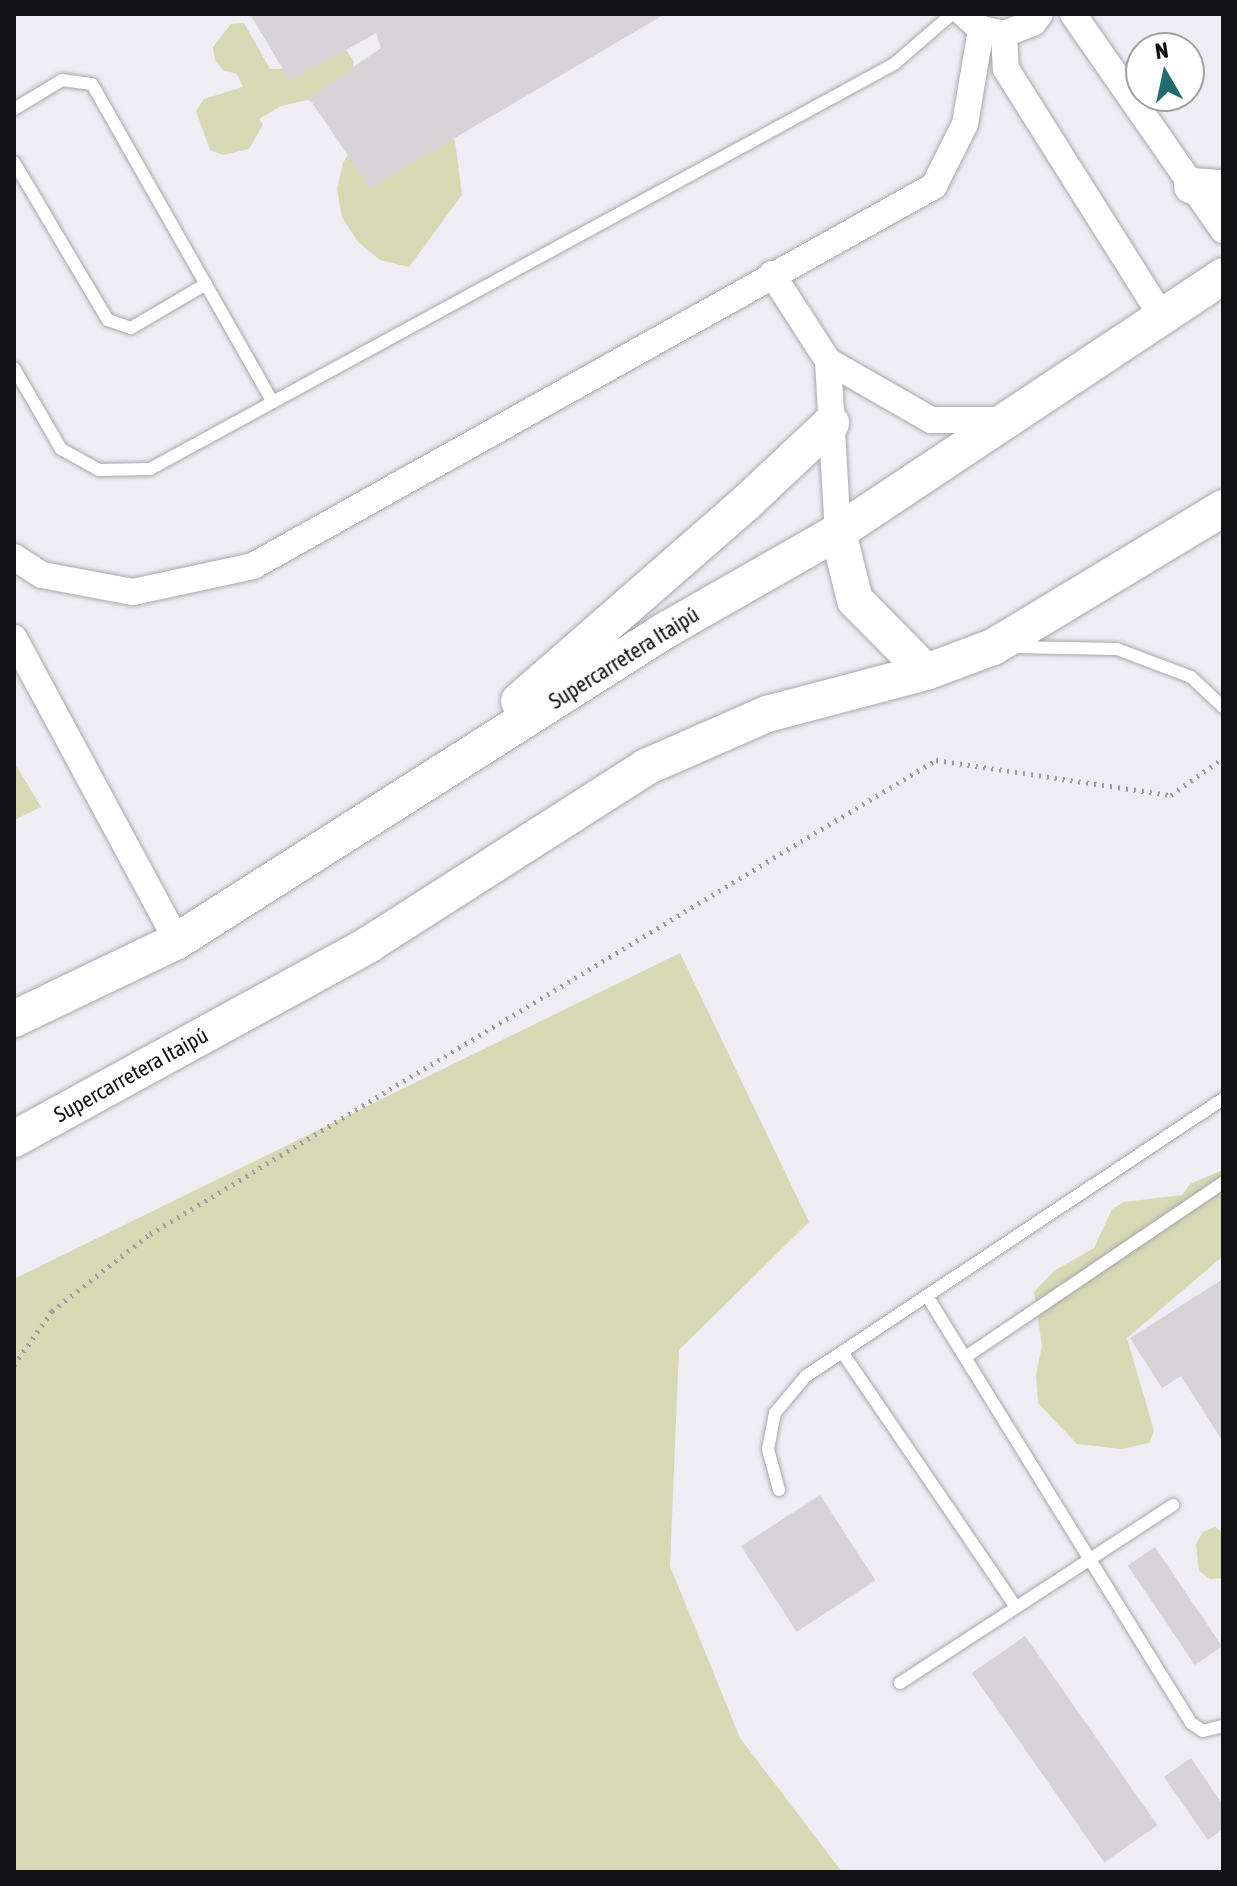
<!DOCTYPE html>
<html>
<head>
<meta charset="utf-8">
<style>
	body { margin:0 }
	#map { position:relative; width:1237px; height:1886px; overflow:hidden; background:#ededf3; font-family:"Asap Condensed",sans-serif }
	div>[style] { position:absolute }
	.green>* { inset:0; background:#d6d9b4 }
	.building>* { inset:0; background:#d7d2d6; transform-origin:0 0 }
	.path>* { height:5px; margin-top:-2.5px; transform-origin:0; background:repeating-linear-gradient(90deg,#9b9ba0 0 2px,transparent 0 8px) }
	.roads { filter:drop-shadow(0 0 2px #a7a7ac) drop-shadow(0 0 2px #a7a7ac) }
	.lane>* { height:12px; margin:-6px; padding:0 6px; transform-origin:6px; border-radius:6px; background:#fff }
	.street>* { height:26px; margin:-13px; padding:0 13px; transform-origin:13px; border-radius:13px; background:#fff }
	.secondary>* { height:36px; margin:-18px; padding:0 18px; transform-origin:18px; border-radius:18px; background:#fff }
	span { translate:-50% -50%; white-space:nowrap; text-align:center; line-height:1.15; -webkit-text-stroke:6px #fff; paint-order:stroke }
	.street-label { font-size:22px; color:#111113 }
	.frame { position:absolute; inset:0; border:16px solid #111113; pointer-events:none }
	.north { position:absolute; left:1125px; top:32px; width:80px; height:80px; box-sizing:border-box; background:#fff; border:2px solid #a0a0a1; border-radius:50%; rotate:351deg; font-size:22px; font-weight:700; line-height:32px; text-align:center; color:#111113 }
	.north::after { content:''; display:block; margin:auto; width:28px; height:36px; background:#216d6d; clip-path:polygon(50% 0,100% 100%,50% 72%,0 100%) }
</style>
</head>
<body>
<div id="map">
	<div class="green">
		<div style="clip-path:polygon(244px 23px,270px 69px,295px 69px,340px 40px,354px 62px,351px 77px,321px 104px,307px 100px,281px 106px,259px 119px,263px 124px,249px 149px,223px 155px,210px 150px,196px 111px,204px 99px,243px 87px,237px 74px,223px 70px,215px 60px,213px 47px,231px 24px)"></div>
		<div style="clip-path:polygon(435px 122px,455px 141px,462px 195px,409px 267px,380px 260px,358px 242px,342px 217px,337px 189px,343px 163px,358px 138px)"></div>
		<div style="clip-path:polygon(14px 762px,41px 807px,14px 820px)"></div>
		<div style="clip-path:polygon(680px 953px,809px 1222px,679px 1350px,670px 1566px,740px 1738px,842px 1872px,14px 1872px,14px 1279px)"></div>
		<div style="clip-path:polygon(1223px 1170px,1223px 1256px,1127px 1338px,1154px 1431px,1149px 1443px,1122px 1449px,1077px 1444px,1038px 1403px,1036px 1375px,1042px 1346px,1034px 1292px,1054px 1271px,1094px 1248px,1112px 1209px,1124px 1202px,1182px 1195px,1190px 1184px)"></div>
		<div style="clip-path:polygon(1215px 1527px,1223px 1533px,1223px 1578px,1210px 1579px,1199px 1571px,1196px 1544px,1203px 1532px)"></div>
	</div>
	<div class="building">
		<div style="clip-path:polygon(250px 14px,665px 14px,370px 188px,309px 98px,381px 48px,376px 33px,290px 81px)"></div>
		<div style="clip-path:polygon(1223px 1279px,1223px 1442px,1181px 1376px,1162px 1388px,1130px 1338px)"></div>
		<div style="left:820px;top:1495px;width:102px;height:94px;rotate:57deg"></div>
		<div style="left:1155px;top:1547px;width:120px;height:33px;rotate:56deg"></div>
		<div style="left:1025px;top:1636px;width:231px;height:65px;rotate:55deg"></div>
		<div style="clip-path:polygon(1191px 1758px,1223px 1805px,1223px 1829px,1208px 1840px,1164px 1777px)"></div>
	</div>
	<div class="path">
		<div style="left:14px;top:1365px;width:66px;rotate:-54.9deg"></div>
		<div style="left:52px;top:1311px;width:125px;rotate:-38.2deg"></div>
		<div style="left:150px;top:1234px;width:918px;rotate:-31.09deg"></div>
		<div style="left:936px;top:760px;width:238px;rotate:8.5deg"></div>
		<div style="left:1171px;top:795px;width:64px;rotate:-35.4deg"></div>
	</div>
	<div class="roads">
		<div class="lane">
			<div style="left:14px;top:109px;width:56px;rotate:-31.1deg"></div>
			<div style="left:62px;top:80px;width:30px;rotate:8deg"></div>
			<div style="left:92px;top:84px;width:366px;rotate:60.4deg"></div>
			<div style="left:14px;top:162px;width:184px;rotate:59.3deg"></div>
			<div style="left:108px;top:320px;width:24px;rotate:19deg"></div>
			<div style="left:131px;top:328px;width:87px;rotate:-30.4deg"></div>
			<div style="left:14px;top:368px;width:94px;rotate:59.9deg"></div>
			<div style="left:61px;top:449px;width:43px;rotate:28.9deg"></div>
			<div style="left:99px;top:470px;width:51px;rotate:-1.1deg"></div>
			<div style="left:150px;top:469px;width:847px;rotate:-28.56deg"></div>
			<div style="left:894px;top:64px;width:77px;rotate:-40.8deg"></div>
			<div style="left:1012px;top:647px;width:105px;rotate:1.1deg"></div>
			<div style="left:1117px;top:649px;width:79px;rotate:20.7deg"></div>
			<div style="left:1191px;top:677px;width:44px;rotate:43.2deg"></div>
			<div style="left:927px;top:1296px;width:502px;rotate:58.27deg"></div>
			<div style="left:1191px;top:1723px;width:14px;rotate:34deg"></div>
			<div style="left:1203px;top:1731px;width:21px;rotate:-14deg"></div>
			<div style="left:842px;top:1352px;width:307px;rotate:55.7deg"></div>
			<div style="left:967px;top:1356px;width:309px;rotate:-34.1deg"></div>
			<div style="left:779px;top:1490px;width:42px;rotate:-105deg"></div>
			<div style="left:768px;top:1449px;width:37px;rotate:-79deg"></div>
			<div style="left:775px;top:1413px;width:48px;rotate:-50deg"></div>
			<div style="left:806px;top:1376px;width:501px;rotate:-33.59deg"></div>
			<div style="left:900px;top:1683px;width:326px;rotate:-33.1deg"></div>
		</div>
		<div class="street">
			<div style="left:964px;top:14px;width:23px;rotate:41deg"></div>
			<div style="left:981px;top:29px;width:24px;rotate:12deg"></div>
			<div style="left:1004px;top:34px;width:31px;rotate:-21deg"></div>
			<div style="left:1033px;top:23px;width:11px;rotate:-52deg"></div>
			<div style="left:1073px;top:14px;width:263px;rotate:55.2deg"></div>
			<div style="left:1004px;top:34px;width:35px;rotate:87deg"></div>
			<div style="left:1006px;top:69px;width:294px;rotate:57.8deg"></div>
			<div style="left:772px;top:274px;width:103px;rotate:57.2deg"></div>
			<div style="left:828px;top:361px;width:119px;rotate:29.8deg"></div>
			<div style="left:931px;top:420px;width:78px"></div>
			<div style="left:828px;top:361px;width:171px;rotate:86.7deg"></div>
			<div style="left:14px;top:557px;width:33px;rotate:33deg"></div>
			<div style="left:42px;top:575px;width:93px;rotate:10.6deg"></div>
			<div style="left:133px;top:592px;width:123px;rotate:-12.2deg"></div>
			<div style="left:253px;top:566px;width:780px;rotate:-29.16deg"></div>
			<div style="left:934px;top:186px;width:69px;rotate:-63.4deg"></div>
			<div style="left:965px;top:124px;width:96px;rotate:-80.4deg"></div>
			<div style="left:14px;top:638px;width:344px;rotate:61.7deg"></div>
		</div>
		<div class="secondary">
			<div style="left:1192px;top:186px;width:31px;rotate:4deg"></div>
			<div style="left:838px;top:532px;width:70px;rotate:76deg"></div>
			<div style="left:855px;top:600px;width:101px;rotate:45.4deg"></div>
			<div style="left:519px;top:701px;width:304px;rotate:-41.1deg"></div>
			<div style="left:748px;top:501px;width:114px;rotate:-43.2deg"></div>
			<div style="left:14px;top:1019px;width:181px;rotate:-25.6deg"></div>
			<div style="left:177px;top:941px;width:580px;rotate:-32.46deg"></div>
			<div style="left:666px;top:630px;width:198px;rotate:-29.7deg"></div>
			<div style="left:838px;top:532px;width:462px;rotate:-33.6deg"></div>
			<div style="left:14px;top:1139px;width:404px;rotate:-28.7deg"></div>
			<div style="left:368px;top:945px;width:330px;rotate:-32.6deg"></div>
			<div style="left:646px;top:767px;width:132px;rotate:-23.7deg"></div>
			<div style="left:767px;top:714px;width:164px;rotate:-14.8deg"></div>
			<div style="left:926px;top:672px;width:72px;rotate:-20.5deg"></div>
			<div style="left:993px;top:647px;width:269px;rotate:-31.1deg"></div>
		</div>
	</div>
	<div class="street-label">
		<span style="left:624px;top:658px;rotate:-32deg">Supercarretera Itaipú</span>
		<span style="left:131px;top:1075px;rotate:-29deg">Supercarretera Itaipú</span>
	</div>
	<div class="frame"></div>
	<div class="north">N</div>
</div>
</body>
</html>
